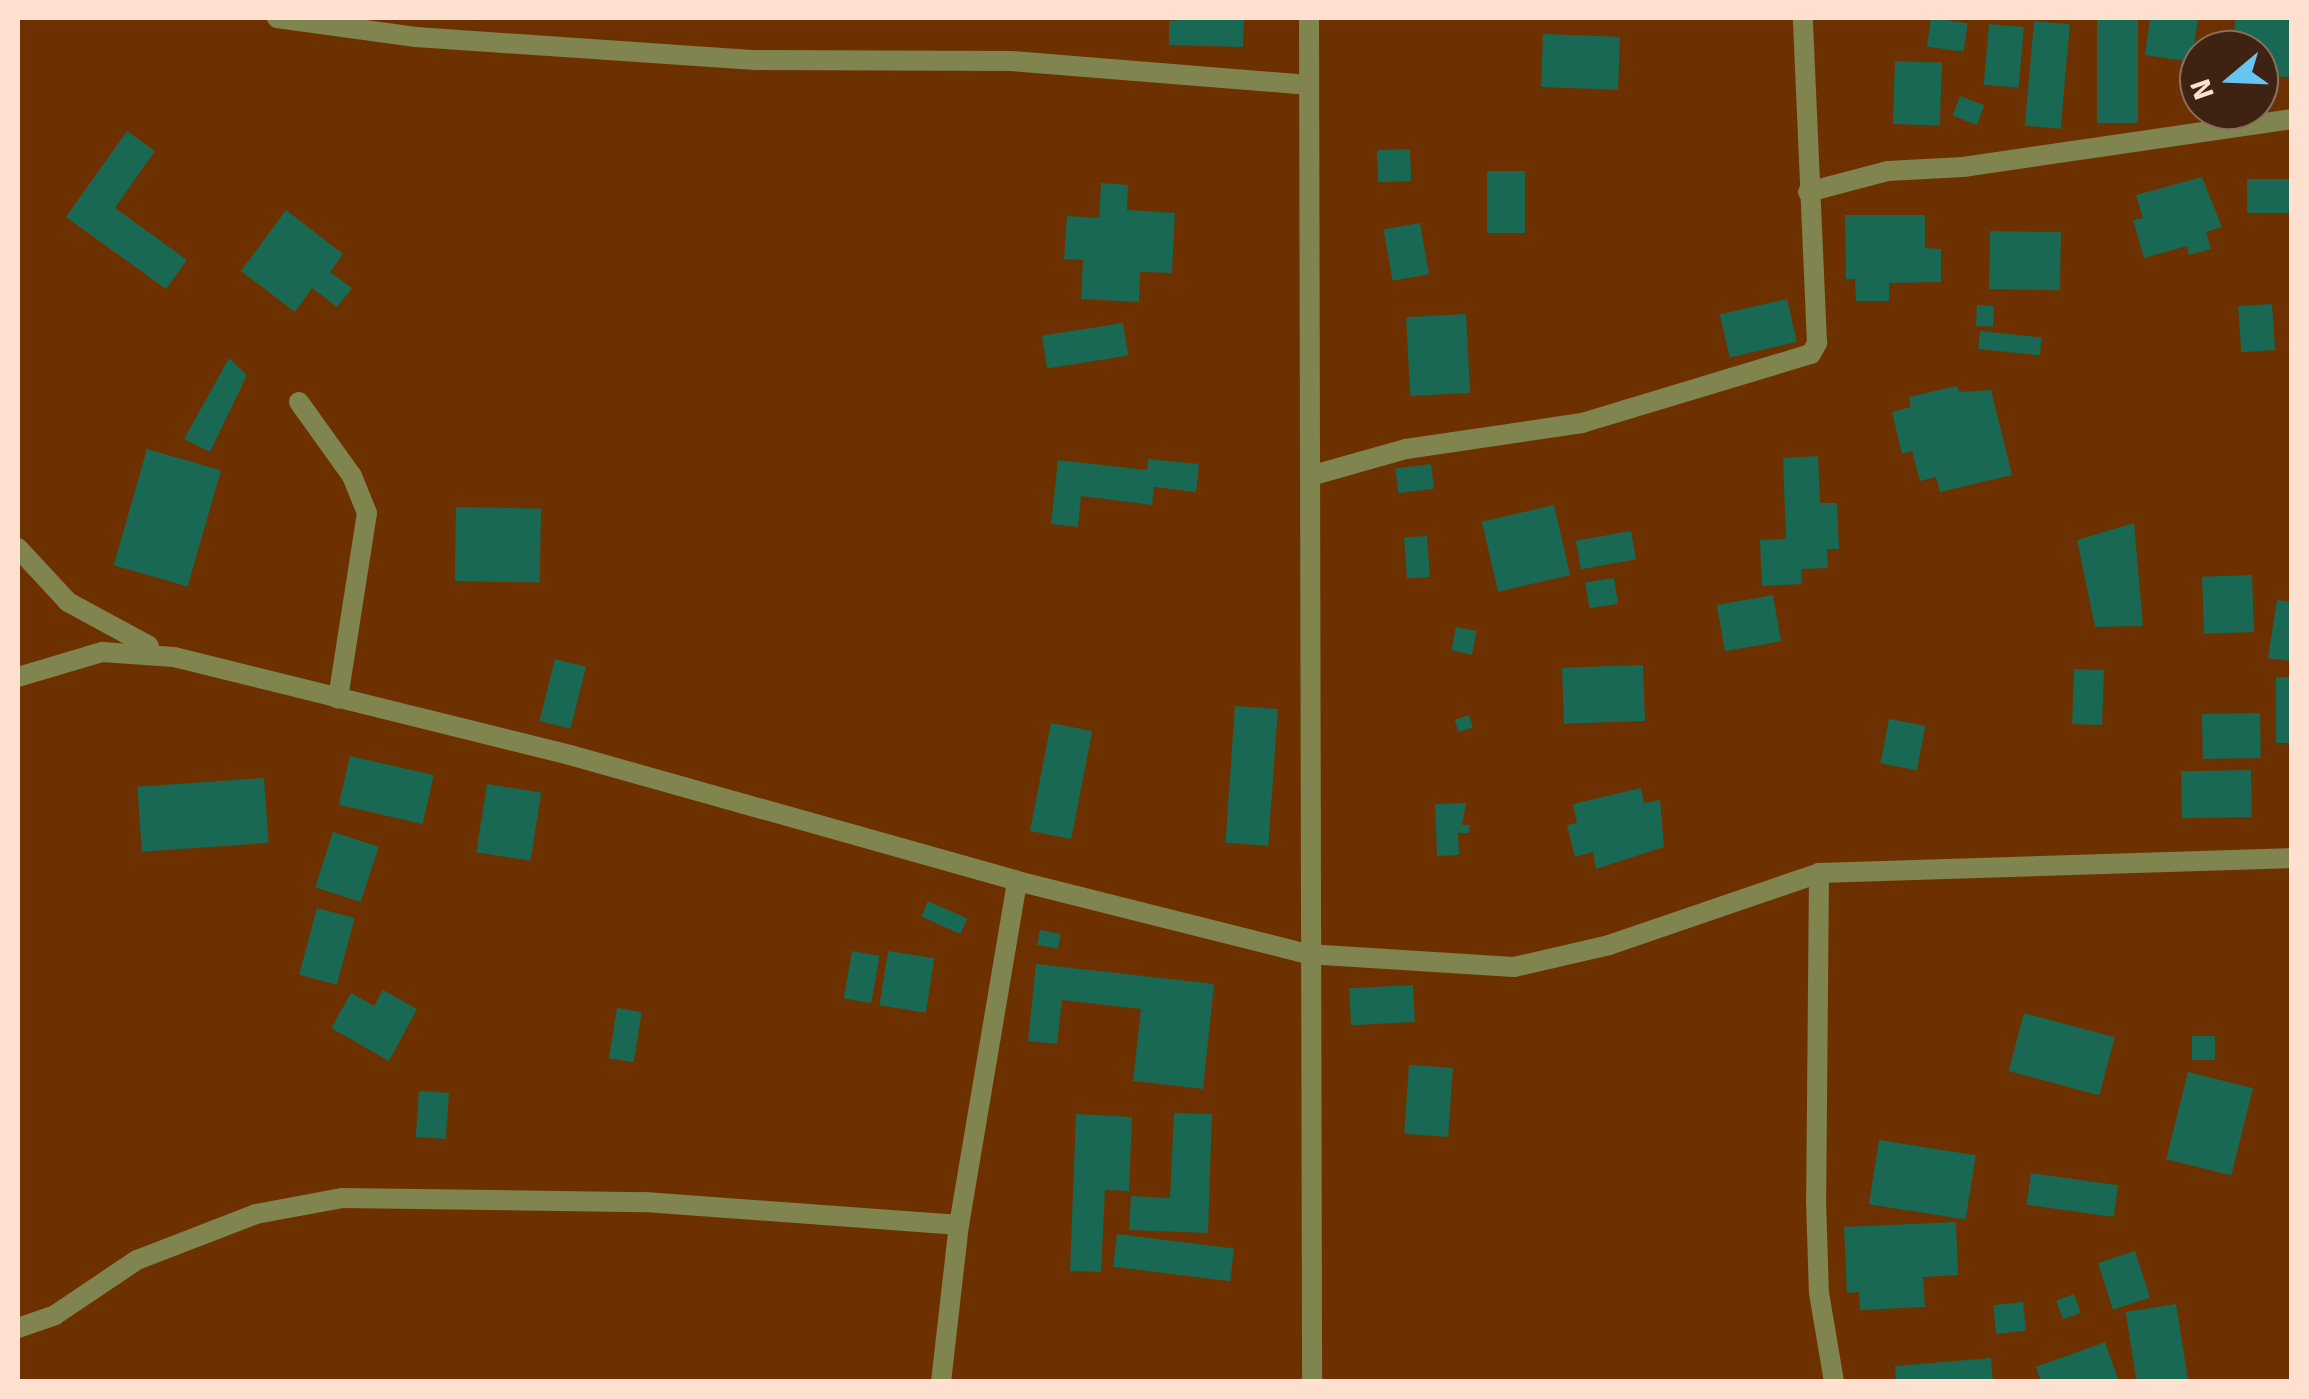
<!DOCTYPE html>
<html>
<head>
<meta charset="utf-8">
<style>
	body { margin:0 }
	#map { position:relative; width:2309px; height:1399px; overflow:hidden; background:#6d3100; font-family:Signika,sans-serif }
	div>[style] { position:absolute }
	.building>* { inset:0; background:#186853; transform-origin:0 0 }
	.service>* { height:20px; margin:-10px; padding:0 10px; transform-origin:10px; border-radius:10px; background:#80844f }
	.minor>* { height:20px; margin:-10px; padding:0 10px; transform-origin:10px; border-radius:10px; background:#80844f }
	.tertiary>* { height:20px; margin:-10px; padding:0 10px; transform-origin:10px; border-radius:10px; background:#80844f }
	span { translate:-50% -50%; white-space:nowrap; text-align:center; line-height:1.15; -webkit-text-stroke:8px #3f2312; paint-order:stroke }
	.frame { position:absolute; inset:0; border:20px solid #fde0cf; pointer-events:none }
	.north { position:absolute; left:2179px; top:30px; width:100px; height:100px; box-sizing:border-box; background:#3f2312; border:2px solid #8b6f5e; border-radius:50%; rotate:251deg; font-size:28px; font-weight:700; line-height:40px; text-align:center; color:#fde0cf }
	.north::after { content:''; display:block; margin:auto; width:35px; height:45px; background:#68c4f0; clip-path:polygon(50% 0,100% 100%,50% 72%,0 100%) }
</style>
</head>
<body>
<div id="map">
	<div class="building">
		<div style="clip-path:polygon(1203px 18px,1244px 18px,1243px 47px,1169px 45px,1169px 21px)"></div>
		<div style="left:1931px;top:18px;width:37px;height:29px;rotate:8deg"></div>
		<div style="left:2097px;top:18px;width:41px;height:105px"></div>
		<div style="clip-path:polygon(2150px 18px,2198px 18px,2192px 62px,2145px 55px)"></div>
		<div style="clip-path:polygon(2236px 18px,2292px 19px,2292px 78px,2259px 74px,2259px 50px,2231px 50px)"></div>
		<div style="left:2034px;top:21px;width:36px;height:105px;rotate:5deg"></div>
		<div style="left:1989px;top:24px;width:35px;height:61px;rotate:5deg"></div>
		<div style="left:1543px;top:34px;width:77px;height:53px;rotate:2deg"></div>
		<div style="left:1895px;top:61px;width:47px;height:63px;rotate:2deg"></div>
		<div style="left:1960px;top:96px;width:26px;height:21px;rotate:21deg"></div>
		<div style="clip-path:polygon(127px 131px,155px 151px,115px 208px,187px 260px,166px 289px,66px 217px)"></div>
		<div style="left:1410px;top:149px;width:32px;height:33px;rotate:88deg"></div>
		<div style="left:1487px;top:171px;width:38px;height:62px"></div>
		<div style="clip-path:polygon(2202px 177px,2222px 227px,2206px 232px,2211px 249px,2189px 255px,2187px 246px,2144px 258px,2133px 220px,2143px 218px,2136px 195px)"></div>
		<div style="left:2292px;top:179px;width:34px;height:45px;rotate:90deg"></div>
		<div style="clip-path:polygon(1101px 183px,1128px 185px,1127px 210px,1175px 213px,1172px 273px,1140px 272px,1139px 302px,1081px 299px,1083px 260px,1064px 259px,1067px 216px,1099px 218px)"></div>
		<div style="clip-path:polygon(286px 210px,343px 254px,330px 272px,352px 288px,337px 307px,312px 288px,295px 312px,241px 271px)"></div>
		<div style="clip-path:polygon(1845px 215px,1925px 215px,1925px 248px,1941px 249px,1941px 282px,1889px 283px,1889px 301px,1856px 301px,1855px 279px,1846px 279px)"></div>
		<div style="left:1420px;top:223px;width:52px;height:37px;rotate:80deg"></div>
		<div style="left:1990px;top:231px;width:71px;height:58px;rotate:1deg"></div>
		<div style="left:1787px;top:299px;width:44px;height:69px;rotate:77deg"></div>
		<div style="left:2272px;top:304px;width:46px;height:34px;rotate:86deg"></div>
		<div style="left:1977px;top:305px;width:17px;height:21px;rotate:3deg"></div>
		<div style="left:1466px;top:314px;width:79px;height:60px;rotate:87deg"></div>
		<div style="left:1123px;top:323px;width:33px;height:82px;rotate:81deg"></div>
		<div style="left:1980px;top:331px;width:62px;height:18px;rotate:6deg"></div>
		<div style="clip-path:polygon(229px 358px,247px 375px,210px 452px,184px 439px)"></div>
		<div style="clip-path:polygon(1957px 386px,1959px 392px,1991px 390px,2012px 475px,1940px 492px,1936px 477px,1920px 481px,1912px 451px,1902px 454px,1892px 412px,1911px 407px,1909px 397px)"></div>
		<div style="left:147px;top:449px;width:77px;height:121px;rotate:16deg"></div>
		<div style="clip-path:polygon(1818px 456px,1820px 503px,1837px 503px,1839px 549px,1827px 549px,1828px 568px,1801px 569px,1802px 584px,1762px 586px,1760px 540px,1786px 539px,1783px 458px)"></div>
		<div style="clip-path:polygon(1148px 459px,1199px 464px,1196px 492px,1154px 487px,1152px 505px,1081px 496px,1078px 527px,1051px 524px,1058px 460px,1147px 470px)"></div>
		<div style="left:1431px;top:464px;width:25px;height:36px;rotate:83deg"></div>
		<div style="left:1554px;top:505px;width:72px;height:74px;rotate:77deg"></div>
		<div style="left:456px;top:507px;width:85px;height:74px;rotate:1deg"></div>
		<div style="clip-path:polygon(2134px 523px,2143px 626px,2095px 627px,2077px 540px)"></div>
		<div style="left:1631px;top:531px;width:29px;height:56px;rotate:80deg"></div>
		<div style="left:1427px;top:536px;width:41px;height:23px;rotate:86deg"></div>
		<div style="left:2252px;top:575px;width:57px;height:50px;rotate:88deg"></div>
		<div style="left:1614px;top:578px;width:26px;height:29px;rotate:81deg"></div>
		<div style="left:1773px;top:595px;width:47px;height:57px;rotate:80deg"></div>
		<div style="clip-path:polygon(2277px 600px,2292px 602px,2292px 661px,2268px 658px)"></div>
		<div style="left:1456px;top:627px;width:21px;height:24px;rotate:11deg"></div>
		<div style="left:555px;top:659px;width:32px;height:64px;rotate:14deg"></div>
		<div style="left:1643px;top:665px;width:56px;height:81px;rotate:88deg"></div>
		<div style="left:2104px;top:670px;width:55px;height:30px;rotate:92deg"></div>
		<div style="left:2276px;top:677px;width:16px;height:66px"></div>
		<div style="left:1235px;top:706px;width:43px;height:137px;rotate:4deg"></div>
		<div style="left:2260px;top:713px;width:45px;height:58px;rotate:89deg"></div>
		<div style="left:1469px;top:715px;width:13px;height:15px;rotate:72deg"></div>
		<div style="left:1889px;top:719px;width:37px;height:45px;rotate:11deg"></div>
		<div style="left:1051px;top:723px;width:42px;height:110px;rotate:11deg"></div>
		<div style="left:350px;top:756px;width:86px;height:50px;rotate:13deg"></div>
		<div style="left:2251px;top:770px;width:47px;height:70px;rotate:89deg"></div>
		<div style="left:264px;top:778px;width:65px;height:127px;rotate:86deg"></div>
		<div style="left:487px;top:784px;width:55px;height:69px;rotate:9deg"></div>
		<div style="clip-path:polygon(1641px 788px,1644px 803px,1660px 800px,1664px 847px,1596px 869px,1593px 852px,1575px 857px,1567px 825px,1577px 823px,1573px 804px)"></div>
		<div style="clip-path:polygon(1466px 803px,1462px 825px,1470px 825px,1469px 833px,1458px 833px,1459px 855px,1437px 856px,1435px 804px)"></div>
		<div style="left:333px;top:832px;width:48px;height:58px;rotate:18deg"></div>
		<div style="left:928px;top:901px;width:43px;height:17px;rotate:24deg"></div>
		<div style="left:317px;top:908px;width:39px;height:69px;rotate:15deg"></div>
		<div style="left:1040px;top:930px;width:21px;height:15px;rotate:11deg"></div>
		<div style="left:852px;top:951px;width:28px;height:48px;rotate:10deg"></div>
		<div style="left:888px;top:951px;width:47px;height:55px;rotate:9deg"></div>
		<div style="clip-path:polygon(1036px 964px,1214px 984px,1203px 1089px,1133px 1081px,1141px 1009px,1062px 1000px,1057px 1044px,1028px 1041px)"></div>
		<div style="left:1413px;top:985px;width:37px;height:64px;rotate:87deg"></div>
		<div style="clip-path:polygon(383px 990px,417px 1009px,389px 1061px,331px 1028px,351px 993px,374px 1006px)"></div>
		<div style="left:617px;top:1008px;width:25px;height:51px;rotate:9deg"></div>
		<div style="left:2024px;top:1013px;width:94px;height:60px;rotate:15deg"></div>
		<div style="left:2192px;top:1036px;width:23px;height:24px"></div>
		<div style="left:1409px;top:1065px;width:44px;height:69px;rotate:4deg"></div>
		<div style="left:2188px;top:1072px;width:67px;height:90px;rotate:14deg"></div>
		<div style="left:419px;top:1091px;width:30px;height:46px;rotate:4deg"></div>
		<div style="clip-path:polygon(1174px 1113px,1212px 1114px,1208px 1233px,1129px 1230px,1131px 1196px,1170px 1198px)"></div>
		<div style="clip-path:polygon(1076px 1114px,1132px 1117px,1129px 1191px,1105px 1190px,1101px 1272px,1070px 1271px)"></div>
		<div style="left:1879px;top:1140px;width:98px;height:65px;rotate:9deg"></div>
		<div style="left:2031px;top:1173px;width:88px;height:32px;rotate:8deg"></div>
		<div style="clip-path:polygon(1956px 1222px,1958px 1275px,1923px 1277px,1925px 1307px,1860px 1310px,1859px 1292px,1847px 1293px,1844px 1227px)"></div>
		<div style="left:1117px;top:1234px;width:118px;height:33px;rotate:7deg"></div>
		<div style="left:2135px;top:1251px;width:49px;height:39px;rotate:72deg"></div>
		<div style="left:2074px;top:1294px;width:20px;height:19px;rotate:70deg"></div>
		<div style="left:2023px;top:1302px;width:29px;height:30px;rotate:84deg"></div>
		<div style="left:2176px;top:1304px;width:79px;height:51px;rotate:81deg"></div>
		<div style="clip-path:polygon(2105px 1342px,2119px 1382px,2041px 1382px,2036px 1367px)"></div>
		<div style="clip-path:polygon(1991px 1358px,1993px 1382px,1896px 1382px,1895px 1366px)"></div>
	</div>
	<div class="service">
		<div style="left:299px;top:402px;width:91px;rotate:54.4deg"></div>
		<div style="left:352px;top:476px;width:40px;rotate:68deg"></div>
		<div style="left:367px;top:513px;width:188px;rotate:98.9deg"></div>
	</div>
	<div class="minor">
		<div style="left:277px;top:18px;width:140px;rotate:7.8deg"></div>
		<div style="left:416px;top:37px;width:340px;rotate:3.9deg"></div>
		<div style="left:755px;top:60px;width:256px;rotate:0.2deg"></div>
		<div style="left:1011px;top:61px;width:299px;rotate:4.6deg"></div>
		<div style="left:1808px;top:192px;width:83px;rotate:-14.7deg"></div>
		<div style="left:1888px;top:171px;width:75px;rotate:-3.1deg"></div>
		<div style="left:1963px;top:167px;width:332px;rotate:-8.3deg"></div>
		<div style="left:1310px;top:476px;width:100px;rotate:-15.7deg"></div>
		<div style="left:1406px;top:449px;width:178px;rotate:-8.4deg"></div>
		<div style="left:1582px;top:423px;width:239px;rotate:-16.8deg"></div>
		<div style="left:1811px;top:354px;width:13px;rotate:-61deg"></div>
		<div style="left:1817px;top:343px;width:325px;rotate:-92.5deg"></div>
		<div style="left:18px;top:548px;width:74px;rotate:47.2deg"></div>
		<div style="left:68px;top:602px;width:92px;rotate:28.5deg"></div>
		<div style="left:18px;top:677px;width:88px;rotate:-16.6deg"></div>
		<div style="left:102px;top:652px;width:72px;rotate:4deg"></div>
		<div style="left:174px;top:657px;width:408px;rotate:13.9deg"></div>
		<div style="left:570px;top:755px;width:464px;rotate:15.7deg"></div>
		<div style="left:1017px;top:881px;width:299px;rotate:14.1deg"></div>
		<div style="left:1307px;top:954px;width:207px;rotate:3.6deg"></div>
		<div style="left:1514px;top:967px;width:98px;rotate:-13deg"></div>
		<div style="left:1609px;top:945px;width:222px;rotate:-18.9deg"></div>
		<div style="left:1819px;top:873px;width:473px;rotate:-1.8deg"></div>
		<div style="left:1819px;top:873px;width:327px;rotate:90.5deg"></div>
		<div style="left:1816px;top:1200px;width:93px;rotate:88.2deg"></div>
		<div style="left:1819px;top:1293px;width:90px;rotate:80.4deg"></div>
		<div style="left:18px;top:1328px;width:39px;rotate:-19deg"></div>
		<div style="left:55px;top:1315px;width:99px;rotate:-33.9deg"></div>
		<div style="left:137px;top:1260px;width:128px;rotate:-21.1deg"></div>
		<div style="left:256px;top:1214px;width:87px;rotate:-10.5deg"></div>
		<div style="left:342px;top:1198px;width:303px;rotate:0.8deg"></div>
		<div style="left:645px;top:1202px;width:315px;rotate:4.2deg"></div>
		<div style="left:941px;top:1382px;width:158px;rotate:-83.5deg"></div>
		<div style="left:959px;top:1225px;width:349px;rotate:-80.4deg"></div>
	</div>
	<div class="tertiary">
		<div style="left:1309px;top:18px;width:1364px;rotate:89.87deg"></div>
	</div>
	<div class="frame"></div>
	<div class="north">N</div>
</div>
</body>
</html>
